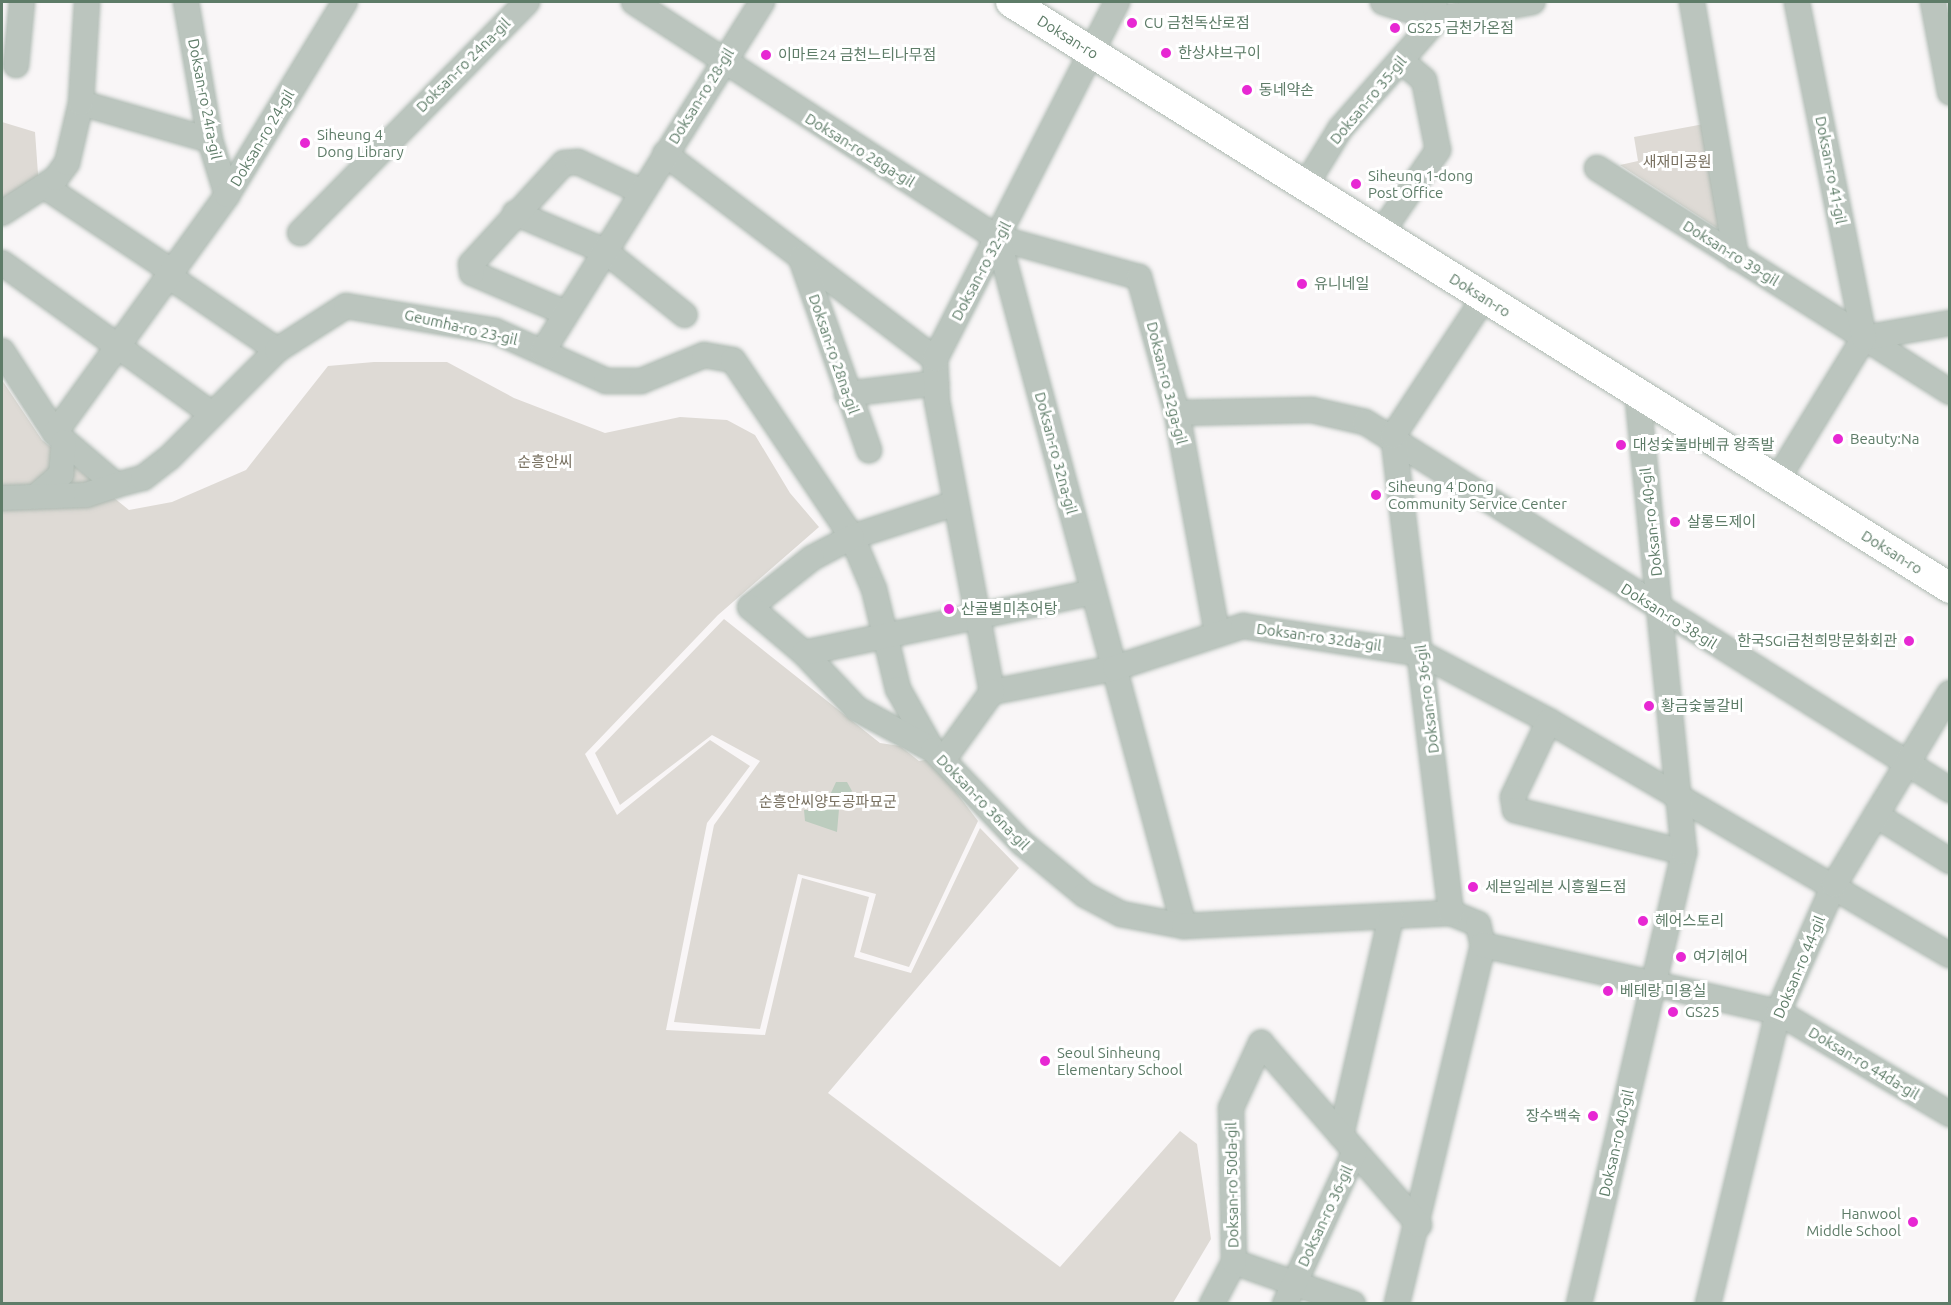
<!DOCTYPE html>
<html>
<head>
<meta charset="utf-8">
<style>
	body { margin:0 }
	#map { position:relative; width:1951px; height:1305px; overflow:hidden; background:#f9f6f7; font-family:Ubuntu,"Noto Sans KR",sans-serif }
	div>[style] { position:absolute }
	.green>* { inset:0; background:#dedad5 }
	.water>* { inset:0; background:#bcccbe }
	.roads { filter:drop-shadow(0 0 2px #adb9b1) drop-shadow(0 0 2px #adb9b1) }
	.minor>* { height:24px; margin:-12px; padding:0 12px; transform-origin:12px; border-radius:12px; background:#bbc5be }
	.major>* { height:30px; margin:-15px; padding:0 15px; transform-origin:15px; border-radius:15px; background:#fff }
	.dots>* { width:16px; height:16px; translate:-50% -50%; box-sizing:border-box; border:3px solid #fff; border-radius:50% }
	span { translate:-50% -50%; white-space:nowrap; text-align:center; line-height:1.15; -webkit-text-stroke:6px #fff; paint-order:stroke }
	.poi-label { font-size:15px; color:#5e7c68 }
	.left { translate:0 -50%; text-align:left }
	.right { translate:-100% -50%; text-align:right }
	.street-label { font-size:15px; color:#5e7c68 }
	.park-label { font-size:15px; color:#7a7262 }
	.frame { position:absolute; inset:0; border:3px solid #5e7c68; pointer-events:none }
</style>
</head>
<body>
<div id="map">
	<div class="green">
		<div style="clip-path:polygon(2px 122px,35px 132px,39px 188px,2px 213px)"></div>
		<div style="clip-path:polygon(1704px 124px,1722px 221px,1717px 228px,1620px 165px,1638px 161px,1634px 137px)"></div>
		<div style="clip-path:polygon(374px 362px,447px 362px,514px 398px,605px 433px,680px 417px,727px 420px,755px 435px,790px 493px,819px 527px,718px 615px,585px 754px,617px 815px,710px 740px,750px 766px,707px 823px,666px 1030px,765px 1035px,802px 878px,869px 897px,854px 957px,911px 973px,980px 828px,1019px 868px,828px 1093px,1060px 1267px,1180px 1131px,1197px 1144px,1211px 1239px,1173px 1303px,2px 1303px,2px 380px,42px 440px,129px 510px,172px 502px,246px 470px,328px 366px)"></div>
		<div style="clip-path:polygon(724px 619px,880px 743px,900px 746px,919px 761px,931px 759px,978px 821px,909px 967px,860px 952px,876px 894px,798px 874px,760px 1029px,674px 1022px,714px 825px,760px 761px,712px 735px,620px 805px,595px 753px)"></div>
	</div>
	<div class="water">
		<div style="clip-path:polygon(836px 782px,847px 782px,852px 791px,839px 809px,837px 832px,805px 821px,804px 810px,823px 810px)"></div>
	</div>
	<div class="roads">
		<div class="minor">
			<div style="left:186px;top:2px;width:140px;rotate:80.1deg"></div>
			<div style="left:210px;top:140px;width:58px;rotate:72.8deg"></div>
			<div style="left:634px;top:2px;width:434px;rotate:33deg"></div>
			<div style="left:998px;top:238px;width:146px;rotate:15.5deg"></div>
			<div style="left:1139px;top:277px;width:141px;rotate:74.4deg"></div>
			<div style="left:1177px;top:413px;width:224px;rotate:79.7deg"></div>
			<div style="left:1383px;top:2px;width:57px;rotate:17.5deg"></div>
			<div style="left:1437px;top:19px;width:17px;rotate:-100deg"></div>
			<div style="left:1692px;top:2px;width:259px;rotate:80.2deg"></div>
			<div style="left:1933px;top:2px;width:92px;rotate:79.3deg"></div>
			<div style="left:16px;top:65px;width:63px;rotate:-84.6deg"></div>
			<div style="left:81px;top:103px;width:134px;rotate:16deg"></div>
			<div style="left:665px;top:154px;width:339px;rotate:37.2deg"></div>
			<div style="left:1597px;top:168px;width:418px;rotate:32.4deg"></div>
			<div style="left:44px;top:186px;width:155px;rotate:33.7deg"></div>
			<div style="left:1305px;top:186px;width:67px;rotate:-58.4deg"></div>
			<div style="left:1340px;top:129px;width:147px;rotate:-48.6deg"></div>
			<div style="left:1437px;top:19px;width:97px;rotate:-10.1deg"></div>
			<div style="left:2px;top:213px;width:64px;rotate:-32.9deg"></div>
			<div style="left:56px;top:178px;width:19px;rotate:-54deg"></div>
			<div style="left:67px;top:163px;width:62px;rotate:-76.9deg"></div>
			<div style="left:81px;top:103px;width:101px;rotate:-86.6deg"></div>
			<div style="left:515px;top:213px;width:98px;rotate:22.9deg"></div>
			<div style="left:605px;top:251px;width:102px;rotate:38.7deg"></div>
			<div style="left:300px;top:233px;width:324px;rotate:-45.5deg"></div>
			<div style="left:1381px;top:233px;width:101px;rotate:-55.5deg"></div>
			<div style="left:1438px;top:150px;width:71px;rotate:-101.3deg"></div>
			<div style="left:1424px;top:80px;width:30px;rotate:-140deg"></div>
			<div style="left:998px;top:238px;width:713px;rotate:74.87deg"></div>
			<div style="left:801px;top:258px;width:204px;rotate:70.5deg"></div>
			<div style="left:2px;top:263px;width:259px;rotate:35.7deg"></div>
			<div style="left:170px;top:277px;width:130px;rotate:34.3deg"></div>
			<div style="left:566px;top:313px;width:102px;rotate:-156.9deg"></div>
			<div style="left:472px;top:273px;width:9px;rotate:-96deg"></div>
			<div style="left:471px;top:264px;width:137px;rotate:-47.4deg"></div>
			<div style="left:564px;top:163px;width:14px;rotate:-4deg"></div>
			<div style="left:578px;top:162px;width:71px;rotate:25.1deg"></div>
			<div style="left:1864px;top:338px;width:87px;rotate:-9.9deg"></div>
			<div style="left:2px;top:351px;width:98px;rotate:57.1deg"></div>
			<div style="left:55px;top:433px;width:80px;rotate:40.4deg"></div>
			<div style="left:116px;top:485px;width:28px;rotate:-15deg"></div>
			<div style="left:143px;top:478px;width:33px;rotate:-38deg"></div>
			<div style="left:169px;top:458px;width:153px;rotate:-45deg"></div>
			<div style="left:277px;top:350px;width:82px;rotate:-32.5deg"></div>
			<div style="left:346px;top:306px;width:151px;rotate:9.5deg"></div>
			<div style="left:495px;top:331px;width:122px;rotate:24.2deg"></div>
			<div style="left:606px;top:381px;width:35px"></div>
			<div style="left:641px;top:381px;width:68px;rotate:-22.4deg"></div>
			<div style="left:704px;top:355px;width:29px;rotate:10deg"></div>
			<div style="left:733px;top:360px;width:213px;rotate:56.1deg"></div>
			<div style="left:852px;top:537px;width:56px;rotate:67.1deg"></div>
			<div style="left:874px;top:589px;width:103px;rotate:76.5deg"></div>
			<div style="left:898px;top:689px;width:65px;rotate:60.7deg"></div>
			<div style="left:543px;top:351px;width:412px;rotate:-57.9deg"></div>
			<div style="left:847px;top:394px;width:90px;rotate:-7deg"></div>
			<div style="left:1177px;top:413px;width:135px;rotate:-1.3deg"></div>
			<div style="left:1312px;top:410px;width:54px;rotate:12.8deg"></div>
			<div style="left:1365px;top:422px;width:691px;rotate:32.17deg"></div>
			<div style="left:55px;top:433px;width:294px;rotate:-54.1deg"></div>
			<div style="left:227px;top:195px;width:226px;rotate:-58.6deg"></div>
			<div style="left:1777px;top:480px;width:167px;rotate:-58.5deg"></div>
			<div style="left:1864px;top:338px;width:343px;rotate:-101.3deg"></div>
			<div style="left:35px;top:497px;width:35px;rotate:-41deg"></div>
			<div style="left:61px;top:474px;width:32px;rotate:-85deg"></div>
			<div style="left:2px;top:498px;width:84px;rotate:-2deg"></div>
			<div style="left:86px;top:495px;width:32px;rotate:-18deg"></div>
			<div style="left:956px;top:503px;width:109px;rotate:161.9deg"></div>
			<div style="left:852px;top:537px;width:45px;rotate:152.3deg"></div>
			<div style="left:812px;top:558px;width:79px;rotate:141.7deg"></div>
			<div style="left:750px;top:607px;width:71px;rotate:40.4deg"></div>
			<div style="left:804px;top:653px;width:77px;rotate:46.6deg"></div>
			<div style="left:857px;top:709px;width:86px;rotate:28.3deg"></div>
			<div style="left:933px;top:750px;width:129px;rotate:46.3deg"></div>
			<div style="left:1022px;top:843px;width:82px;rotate:39.5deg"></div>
			<div style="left:1085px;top:895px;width:41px;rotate:27.8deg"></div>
			<div style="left:1121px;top:914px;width:64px;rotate:10.8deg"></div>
			<div style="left:1184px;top:926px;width:267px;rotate:-2.8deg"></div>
			<div style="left:1451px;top:913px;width:29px;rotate:22deg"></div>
			<div style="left:1478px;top:924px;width:22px;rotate:77deg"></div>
			<div style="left:1483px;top:945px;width:369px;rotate:103.5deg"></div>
			<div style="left:804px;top:653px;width:296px;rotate:-11.9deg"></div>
			<div style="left:992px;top:692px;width:125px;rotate:-11deg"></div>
			<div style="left:1115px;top:668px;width:135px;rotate:-18.2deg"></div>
			<div style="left:1243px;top:626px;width:181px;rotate:8.9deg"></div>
			<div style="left:1422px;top:654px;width:144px;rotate:27.8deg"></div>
			<div style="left:1549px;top:721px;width:464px;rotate:30.3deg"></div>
			<div style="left:992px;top:692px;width:296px;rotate:-100.7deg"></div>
			<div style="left:937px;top:401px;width:42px;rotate:-92.7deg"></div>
			<div style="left:935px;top:359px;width:401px;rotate:-63deg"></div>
			<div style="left:1549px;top:721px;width:84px;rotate:115.3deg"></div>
			<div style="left:1513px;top:797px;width:13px;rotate:81deg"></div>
			<div style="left:1515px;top:810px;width:174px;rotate:14deg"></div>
			<div style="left:943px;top:760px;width:84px;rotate:-54.2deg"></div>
			<div style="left:1876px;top:815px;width:87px;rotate:31.9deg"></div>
			<div style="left:1451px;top:913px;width:481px;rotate:-96.9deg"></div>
			<div style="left:1393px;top:436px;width:165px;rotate:-56.6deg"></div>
			<div style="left:1483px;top:945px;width:303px;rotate:12.8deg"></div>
			<div style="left:1778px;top:1012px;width:200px;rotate:30.7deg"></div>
			<div style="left:1341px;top:1135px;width:224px;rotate:-77.1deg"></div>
			<div style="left:1234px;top:1262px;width:126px;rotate:19.4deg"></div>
			<div style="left:1212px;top:1304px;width:47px;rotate:-62.4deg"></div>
			<div style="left:1234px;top:1262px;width:154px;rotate:-91.1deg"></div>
			<div style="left:1231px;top:1108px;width:72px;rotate:-65.2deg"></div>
			<div style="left:1261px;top:1043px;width:241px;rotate:49deg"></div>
			<div style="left:1285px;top:1304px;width:168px;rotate:-65.4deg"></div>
			<div style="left:1579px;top:1304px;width:464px;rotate:-76.9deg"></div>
			<div style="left:1684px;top:852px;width:461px;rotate:-95.8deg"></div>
			<div style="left:1708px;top:1304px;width:300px;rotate:-76.5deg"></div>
			<div style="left:1778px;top:1012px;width:139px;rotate:-66.2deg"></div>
			<div style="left:1834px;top:885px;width:224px;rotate:-58.9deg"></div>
		</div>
		<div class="major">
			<div style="left:1011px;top:2px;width:1107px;rotate:31.97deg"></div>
		</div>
	</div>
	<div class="dots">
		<div style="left:1132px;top:23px;background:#e728d3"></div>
		<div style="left:1395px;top:28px;background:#e728d3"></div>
		<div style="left:1166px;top:53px;background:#e728d3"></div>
		<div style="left:766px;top:55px;background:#e728d3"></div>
		<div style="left:1247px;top:90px;background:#e728d3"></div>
		<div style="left:305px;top:143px;background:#e728d3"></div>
		<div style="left:1356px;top:184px;background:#e728d3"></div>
		<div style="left:1302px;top:284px;background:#e728d3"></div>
		<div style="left:1838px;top:439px;background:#e728d3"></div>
		<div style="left:1621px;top:445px;background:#e728d3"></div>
		<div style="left:1376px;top:495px;background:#e728d3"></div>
		<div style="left:1675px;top:522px;background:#e728d3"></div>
		<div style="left:949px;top:609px;background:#e728d3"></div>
		<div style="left:1909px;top:641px;background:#e728d3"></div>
		<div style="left:1649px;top:706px;background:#e728d3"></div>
		<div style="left:1473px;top:887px;background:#e728d3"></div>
		<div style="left:1643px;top:921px;background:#e728d3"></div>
		<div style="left:1681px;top:957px;background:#e728d3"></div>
		<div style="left:1608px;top:991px;background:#e728d3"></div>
		<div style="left:1673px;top:1012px;background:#e728d3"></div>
		<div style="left:1045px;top:1061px;background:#e728d3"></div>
		<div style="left:1593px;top:1116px;background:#e728d3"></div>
		<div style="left:1913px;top:1222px;background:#e728d3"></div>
	</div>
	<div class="poi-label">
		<span class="left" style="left:1144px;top:23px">CU 금천독산로점</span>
		<span class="left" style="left:1407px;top:28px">GS25 금천가온점</span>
		<span class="left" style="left:1178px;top:53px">한상샤브구이</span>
		<span class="left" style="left:778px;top:55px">이마트24 금천느티나무점</span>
		<span class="left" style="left:1259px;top:90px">동네약손</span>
		<span class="left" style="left:317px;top:143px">Siheung 4<br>Dong Library</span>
		<span class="left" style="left:1368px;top:184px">Siheung 1-dong<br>Post Office</span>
		<span class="left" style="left:1314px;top:284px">유니네일</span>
		<span class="left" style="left:1850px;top:439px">Beauty:Na</span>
		<span class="left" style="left:1633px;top:445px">대성숯불바베큐 왕족발</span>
		<span class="left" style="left:1388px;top:495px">Siheung 4 Dong<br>Community Service Center</span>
		<span class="left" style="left:1687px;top:522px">살롱드제이</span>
		<span class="left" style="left:961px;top:609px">산골별미추어탕</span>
		<span class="right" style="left:1897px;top:641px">한국SGI금천희망문화회관</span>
		<span class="left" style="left:1661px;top:706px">황금숯불갈비</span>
		<span class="left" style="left:1485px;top:887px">세븐일레븐 시흥월드점</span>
		<span class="left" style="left:1655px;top:921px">헤어스토리</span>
		<span class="left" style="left:1693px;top:957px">여기헤어</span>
		<span class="left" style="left:1620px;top:991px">베테랑 미용실</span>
		<span class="left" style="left:1685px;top:1012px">GS25</span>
		<span class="left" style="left:1057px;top:1061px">Seoul Sinheung<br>Elementary School</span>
		<span class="right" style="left:1581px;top:1116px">장수백숙</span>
		<span class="right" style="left:1901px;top:1222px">Hanwool<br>Middle School</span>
	</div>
	<div class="street-label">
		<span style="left:1068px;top:37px;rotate:32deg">Doksan-ro</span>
		<span style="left:463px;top:65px;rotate:-45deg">Doksan-ro 24na-gil</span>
		<span style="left:701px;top:96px;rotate:-58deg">Doksan-ro 28-gil</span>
		<span style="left:205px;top:99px;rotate:79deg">Doksan-ro 24ra-gil</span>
		<span style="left:1368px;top:100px;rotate:-50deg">Doksan-ro 35-gil</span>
		<span style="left:262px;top:138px;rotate:-59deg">Doksan-ro 24-gil</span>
		<span style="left:860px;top:150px;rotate:32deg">Doksan-ro 28ga-gil</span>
		<span style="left:1831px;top:170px;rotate:79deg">Doksan-ro 41-gil</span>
		<span style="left:1731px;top:253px;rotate:32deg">Doksan-ro 39-gil</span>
		<span style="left:981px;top:271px;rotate:-62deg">Doksan-ro 32-gil</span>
		<span style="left:1480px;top:295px;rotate:32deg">Doksan-ro</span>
		<span style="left:461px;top:327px;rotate:13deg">Geumha-ro 23-gil</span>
		<span style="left:834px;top:354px;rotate:71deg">Doksan-ro 28na-gil</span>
		<span style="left:1167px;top:383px;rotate:76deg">Doksan-ro 32ga-gil</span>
		<span style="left:1056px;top:453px;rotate:75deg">Doksan-ro 32na-gil</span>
		<span style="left:1651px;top:522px;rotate:-96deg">Doksan-ro 40-gil</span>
		<span style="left:1892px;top:552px;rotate:32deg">Doksan-ro</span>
		<span style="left:1669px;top:616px;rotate:32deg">Doksan-ro 38-gil</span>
		<span style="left:1319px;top:637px;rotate:8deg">Doksan-ro 32da-gil</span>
		<span style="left:1427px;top:699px;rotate:-97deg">Doksan-ro 36-gil</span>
		<span style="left:983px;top:802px;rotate:46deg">Doksan-ro 36na-gil</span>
		<span style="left:1799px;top:967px;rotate:-67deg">Doksan-ro 44-gil</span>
		<span style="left:1864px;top:1063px;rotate:31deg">Doksan-ro 44da-gil</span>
		<span style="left:1616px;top:1143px;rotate:-77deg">Doksan-ro 40-gil</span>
		<span style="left:1232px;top:1185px;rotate:-91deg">Doksan-ro 50da-gil</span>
		<span style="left:1325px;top:1216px;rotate:-65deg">Doksan-ro 36-gil</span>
	</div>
	<div class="park-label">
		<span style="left:1677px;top:162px">새재미공원</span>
		<span style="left:545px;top:462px">순흥안씨</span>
		<span style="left:828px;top:802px">순흥안씨양도공파묘군</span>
	</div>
	<div class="frame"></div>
</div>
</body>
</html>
